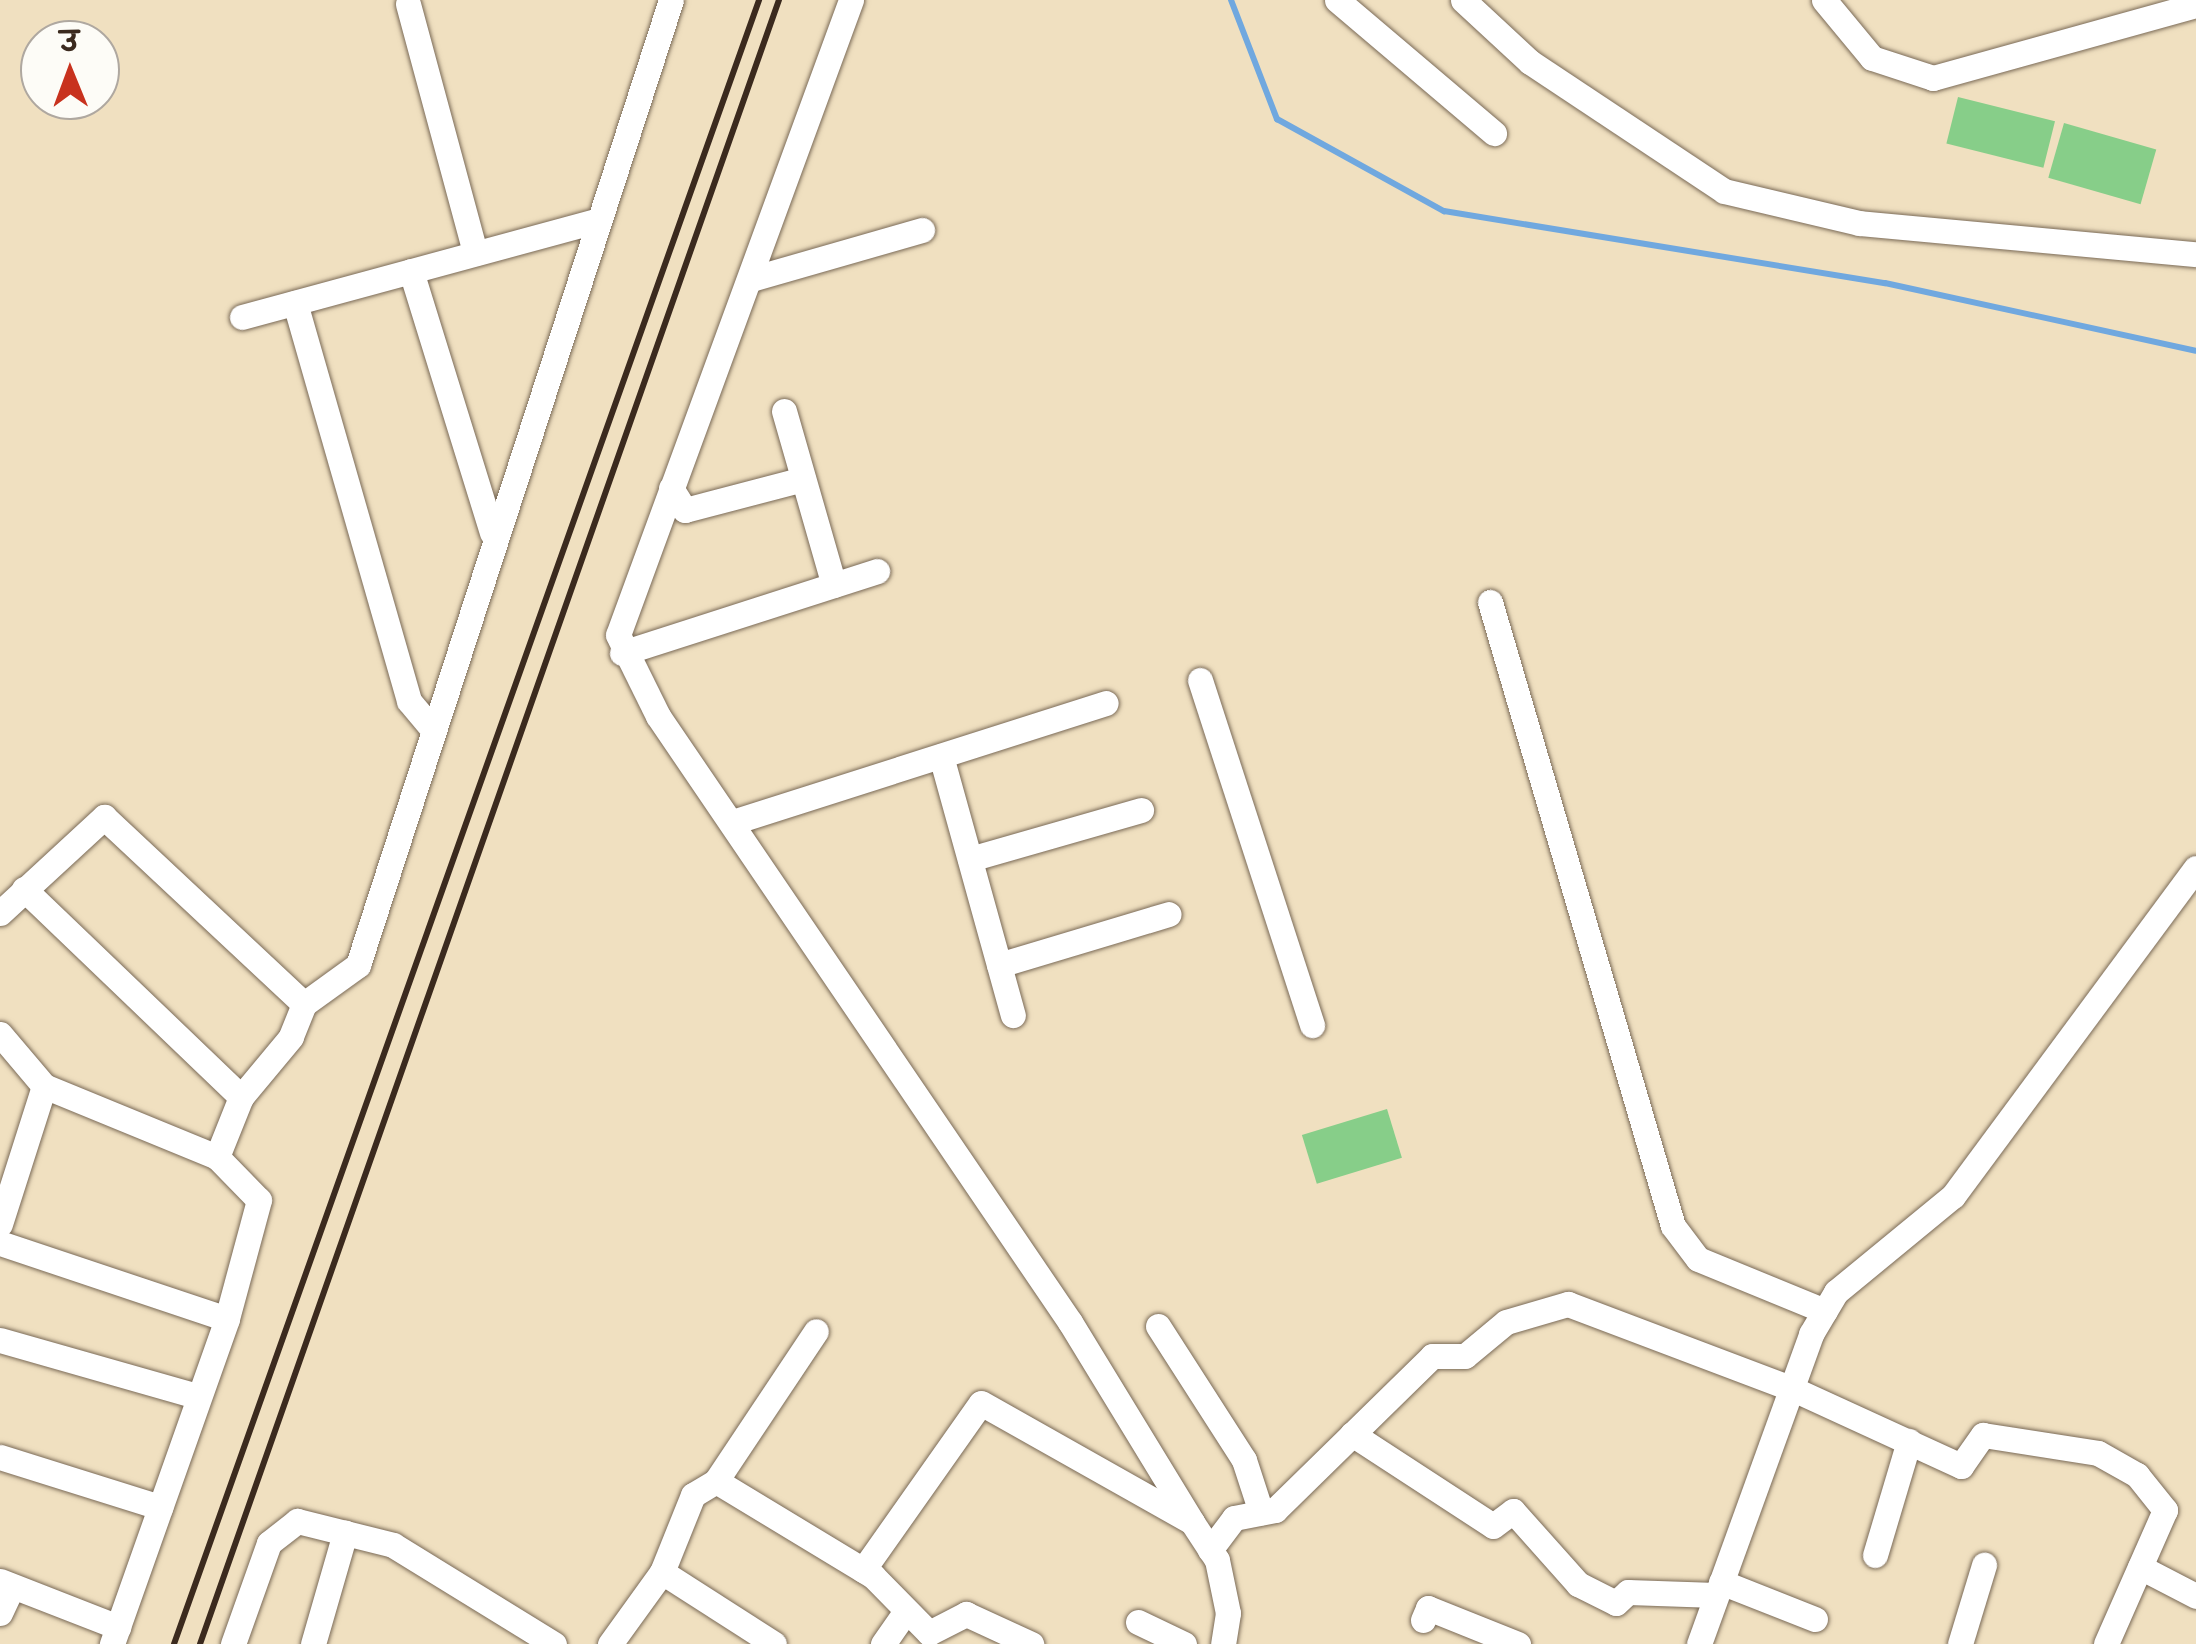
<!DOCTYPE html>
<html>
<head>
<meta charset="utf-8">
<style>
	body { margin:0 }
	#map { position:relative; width:2196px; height:1644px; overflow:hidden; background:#f0e0c0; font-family:Sriracha,"Playpen Sans Deva",sans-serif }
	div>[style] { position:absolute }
	.green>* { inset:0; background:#87ce89; transform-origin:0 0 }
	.stream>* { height:6px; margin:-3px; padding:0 3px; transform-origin:3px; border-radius:3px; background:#70a8df }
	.roads { filter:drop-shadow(0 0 2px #7a6a57) drop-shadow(0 0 2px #7a6a57) }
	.minor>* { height:25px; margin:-12.5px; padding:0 12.5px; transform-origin:12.5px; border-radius:12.5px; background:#fff }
	.rail>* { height:6px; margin:-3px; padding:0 3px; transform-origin:3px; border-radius:3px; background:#3b2a1e }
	span { translate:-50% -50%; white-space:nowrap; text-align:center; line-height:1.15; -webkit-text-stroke:8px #fdfcf7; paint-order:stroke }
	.north { position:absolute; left:20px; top:20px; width:100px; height:100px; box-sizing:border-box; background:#fdfcf7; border:2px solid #afa8a0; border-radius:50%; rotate:359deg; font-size:28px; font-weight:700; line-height:40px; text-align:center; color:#3b2a1e }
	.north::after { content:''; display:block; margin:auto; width:35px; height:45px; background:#c8321e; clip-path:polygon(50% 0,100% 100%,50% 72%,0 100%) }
</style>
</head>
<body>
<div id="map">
	<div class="green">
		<div style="left:1958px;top:97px;width:100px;height:48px;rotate:14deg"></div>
		<div style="left:2064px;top:123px;width:96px;height:57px;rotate:16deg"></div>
		<div style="left:1387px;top:1109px;width:51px;height:89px;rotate:73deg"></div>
	</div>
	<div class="stream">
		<div style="left:1231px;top:0;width:128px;rotate:68.9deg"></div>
		<div style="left:1277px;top:119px;width:191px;rotate:28.9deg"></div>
		<div style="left:1444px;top:211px;width:447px;rotate:9.3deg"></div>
		<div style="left:1885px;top:283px;width:318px;rotate:12.3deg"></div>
	</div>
	<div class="roads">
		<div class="minor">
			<div style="left:851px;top:0;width:676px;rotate:110.15deg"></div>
			<div style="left:618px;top:635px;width:90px;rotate:63.7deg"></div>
			<div style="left:658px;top:716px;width:733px;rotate:55.79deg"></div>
			<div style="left:1070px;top:1322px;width:234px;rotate:58.6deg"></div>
			<div style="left:1337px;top:0;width:206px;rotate:40.3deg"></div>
			<div style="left:1463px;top:0;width:91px;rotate:42.8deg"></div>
			<div style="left:1530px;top:62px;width:233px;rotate:33.6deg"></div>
			<div style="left:1724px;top:191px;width:139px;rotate:13.3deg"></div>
			<div style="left:1859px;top:223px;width:338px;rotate:5.3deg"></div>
			<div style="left:1824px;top:0;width:75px;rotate:50.4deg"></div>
			<div style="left:1872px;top:58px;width:64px;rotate:18.2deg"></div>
			<div style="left:1933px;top:78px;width:273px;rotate:-15.5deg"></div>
			<div style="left:408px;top:4px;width:258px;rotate:74.9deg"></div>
			<div style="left:411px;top:271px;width:274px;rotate:72.8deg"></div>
			<div style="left:751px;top:279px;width:178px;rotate:-16deg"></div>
			<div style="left:295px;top:303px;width:414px;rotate:74deg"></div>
			<div style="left:409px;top:701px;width:35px;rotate:50deg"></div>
			<div style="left:242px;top:317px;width:369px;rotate:-15.2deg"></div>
			<div style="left:784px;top:411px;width:181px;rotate:74deg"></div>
			<div style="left:671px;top:488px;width:26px;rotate:58deg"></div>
			<div style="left:685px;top:510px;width:122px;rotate:-14.7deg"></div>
			<div style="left:1490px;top:602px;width:650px;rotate:73.66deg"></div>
			<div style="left:1673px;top:1226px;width:41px;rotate:52.9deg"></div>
			<div style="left:1698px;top:1259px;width:137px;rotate:22.3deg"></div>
			<div style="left:622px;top:653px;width:268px;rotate:-17.8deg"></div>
			<div style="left:1200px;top:680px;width:363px;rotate:72deg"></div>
			<div style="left:941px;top:756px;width:269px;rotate:74.5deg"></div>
			<div style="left:736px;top:821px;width:388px;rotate:-17.7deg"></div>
			<div style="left:970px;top:859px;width:178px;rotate:-16deg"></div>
			<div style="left:24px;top:889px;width:301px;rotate:43.8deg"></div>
			<div style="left:0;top:913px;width:142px;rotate:-42.7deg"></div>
			<div style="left:104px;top:817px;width:274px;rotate:43.1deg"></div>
			<div style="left:304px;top:1004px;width:35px;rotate:112deg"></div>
			<div style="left:291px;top:1037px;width:78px;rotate:129.8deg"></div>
			<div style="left:241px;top:1097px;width:65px;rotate:111.8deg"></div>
			<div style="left:999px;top:965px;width:177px;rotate:-16.7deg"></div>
			<div style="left:304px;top:1004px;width:67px;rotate:-35.8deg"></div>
			<div style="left:358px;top:965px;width:1014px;rotate:-72.03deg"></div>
			<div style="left:0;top:1034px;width:68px;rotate:49.8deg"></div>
			<div style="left:44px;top:1086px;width:187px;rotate:22.3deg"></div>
			<div style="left:217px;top:1157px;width:60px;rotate:45.7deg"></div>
			<div style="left:259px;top:1200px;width:123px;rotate:105.1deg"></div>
			<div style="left:227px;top:1319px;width:345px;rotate:109.5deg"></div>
			<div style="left:0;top:1224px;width:145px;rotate:-72.3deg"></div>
			<div style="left:0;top:1243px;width:239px;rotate:18.5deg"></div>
			<div style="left:1158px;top:1326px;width:159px;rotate:57.3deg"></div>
			<div style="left:1244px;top:1460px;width:55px;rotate:71.9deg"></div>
			<div style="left:0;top:1340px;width:204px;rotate:15.9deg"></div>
			<div style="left:1352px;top:1434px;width:168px;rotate:33.1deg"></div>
			<div style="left:1493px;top:1526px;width:25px;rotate:-37deg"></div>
			<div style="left:1513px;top:1511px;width:98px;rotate:48.3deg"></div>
			<div style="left:1578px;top:1584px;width:42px;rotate:26.6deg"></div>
			<div style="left:1616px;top:1603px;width:16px;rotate:-43deg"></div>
			<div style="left:1628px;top:1592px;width:88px;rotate:2deg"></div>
			<div style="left:0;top:1457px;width:168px;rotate:17.4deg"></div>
			<div style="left:716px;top:1481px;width:180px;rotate:-56.3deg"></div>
			<div style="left:1210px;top:1550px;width:40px;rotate:-53deg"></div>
			<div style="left:1234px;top:1518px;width:42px;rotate:-11deg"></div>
			<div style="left:1275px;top:1510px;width:220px;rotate:-44.4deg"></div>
			<div style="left:1432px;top:1356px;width:33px"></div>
			<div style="left:1465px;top:1356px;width:53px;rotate:-39.7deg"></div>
			<div style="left:1506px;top:1322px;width:65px;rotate:-16.2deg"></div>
			<div style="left:1568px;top:1304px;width:241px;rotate:20.7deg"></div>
			<div style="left:1793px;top:1389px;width:185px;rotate:24.6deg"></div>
			<div style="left:1961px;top:1466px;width:38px;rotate:-55deg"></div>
			<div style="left:1983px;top:1435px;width:116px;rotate:8.9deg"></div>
			<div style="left:2098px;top:1453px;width:45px;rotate:29.4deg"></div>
			<div style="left:2137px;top:1475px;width:45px;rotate:51.3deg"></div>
			<div style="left:2165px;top:1510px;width:146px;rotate:113.8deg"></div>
			<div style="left:1875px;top:1555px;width:119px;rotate:-73.4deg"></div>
			<div style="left:2140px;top:1567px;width:63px;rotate:27.4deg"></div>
			<div style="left:863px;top:1570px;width:204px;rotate:-54.8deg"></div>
			<div style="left:981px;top:1403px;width:242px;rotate:29.4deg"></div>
			<div style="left:1192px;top:1522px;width:45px;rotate:56.7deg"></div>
			<div style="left:1217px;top:1560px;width:54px;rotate:78.3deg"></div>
			<div style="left:1228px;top:1613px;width:31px;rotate:99deg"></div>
			<div style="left:662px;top:1572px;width:133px;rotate:32.7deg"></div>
			<div style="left:0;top:1581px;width:127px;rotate:21.3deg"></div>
			<div style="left:1721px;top:1582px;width:101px;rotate:21.5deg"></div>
			<div style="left:0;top:1613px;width:26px;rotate:-65deg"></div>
			<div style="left:1423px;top:1620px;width:13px;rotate:-67deg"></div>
			<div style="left:1428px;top:1608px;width:97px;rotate:21.8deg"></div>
			<div style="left:1138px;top:1622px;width:51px;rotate:25.6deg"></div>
			<div style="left:233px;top:1644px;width:107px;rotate:-70.4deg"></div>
			<div style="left:269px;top:1543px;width:36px;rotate:-38deg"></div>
			<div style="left:297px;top:1521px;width:99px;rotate:14deg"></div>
			<div style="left:393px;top:1545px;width:189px;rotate:31.6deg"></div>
			<div style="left:313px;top:1644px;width:116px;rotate:-73.9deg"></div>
			<div style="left:610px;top:1644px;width:89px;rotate:-54.2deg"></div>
			<div style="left:662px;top:1572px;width:83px;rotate:-68.1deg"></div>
			<div style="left:693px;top:1495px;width:27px;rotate:-31deg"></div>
			<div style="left:716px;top:1481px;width:184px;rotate:31.2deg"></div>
			<div style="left:873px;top:1576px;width:80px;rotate:45.5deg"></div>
			<div style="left:929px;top:1633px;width:42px;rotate:-27.2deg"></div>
			<div style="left:966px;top:1614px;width:72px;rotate:24.8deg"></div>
			<div style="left:883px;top:1644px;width:40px;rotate:-55.1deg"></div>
			<div style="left:1699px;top:1644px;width:330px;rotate:-70.1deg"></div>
			<div style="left:1811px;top:1334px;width:49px;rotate:-59.2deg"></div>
			<div style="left:1836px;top:1292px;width:151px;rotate:-39.4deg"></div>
			<div style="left:1953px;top:1196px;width:408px;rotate:-53.5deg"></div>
			<div style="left:1960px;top:1644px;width:83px;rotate:-73.1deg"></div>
		</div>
	</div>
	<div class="rail">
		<div style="left:174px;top:1644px;width:1745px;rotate:-70.41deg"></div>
		<div style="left:200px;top:1644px;width:1743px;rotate:-70.6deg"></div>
	</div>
	<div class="north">उ</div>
</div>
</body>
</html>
